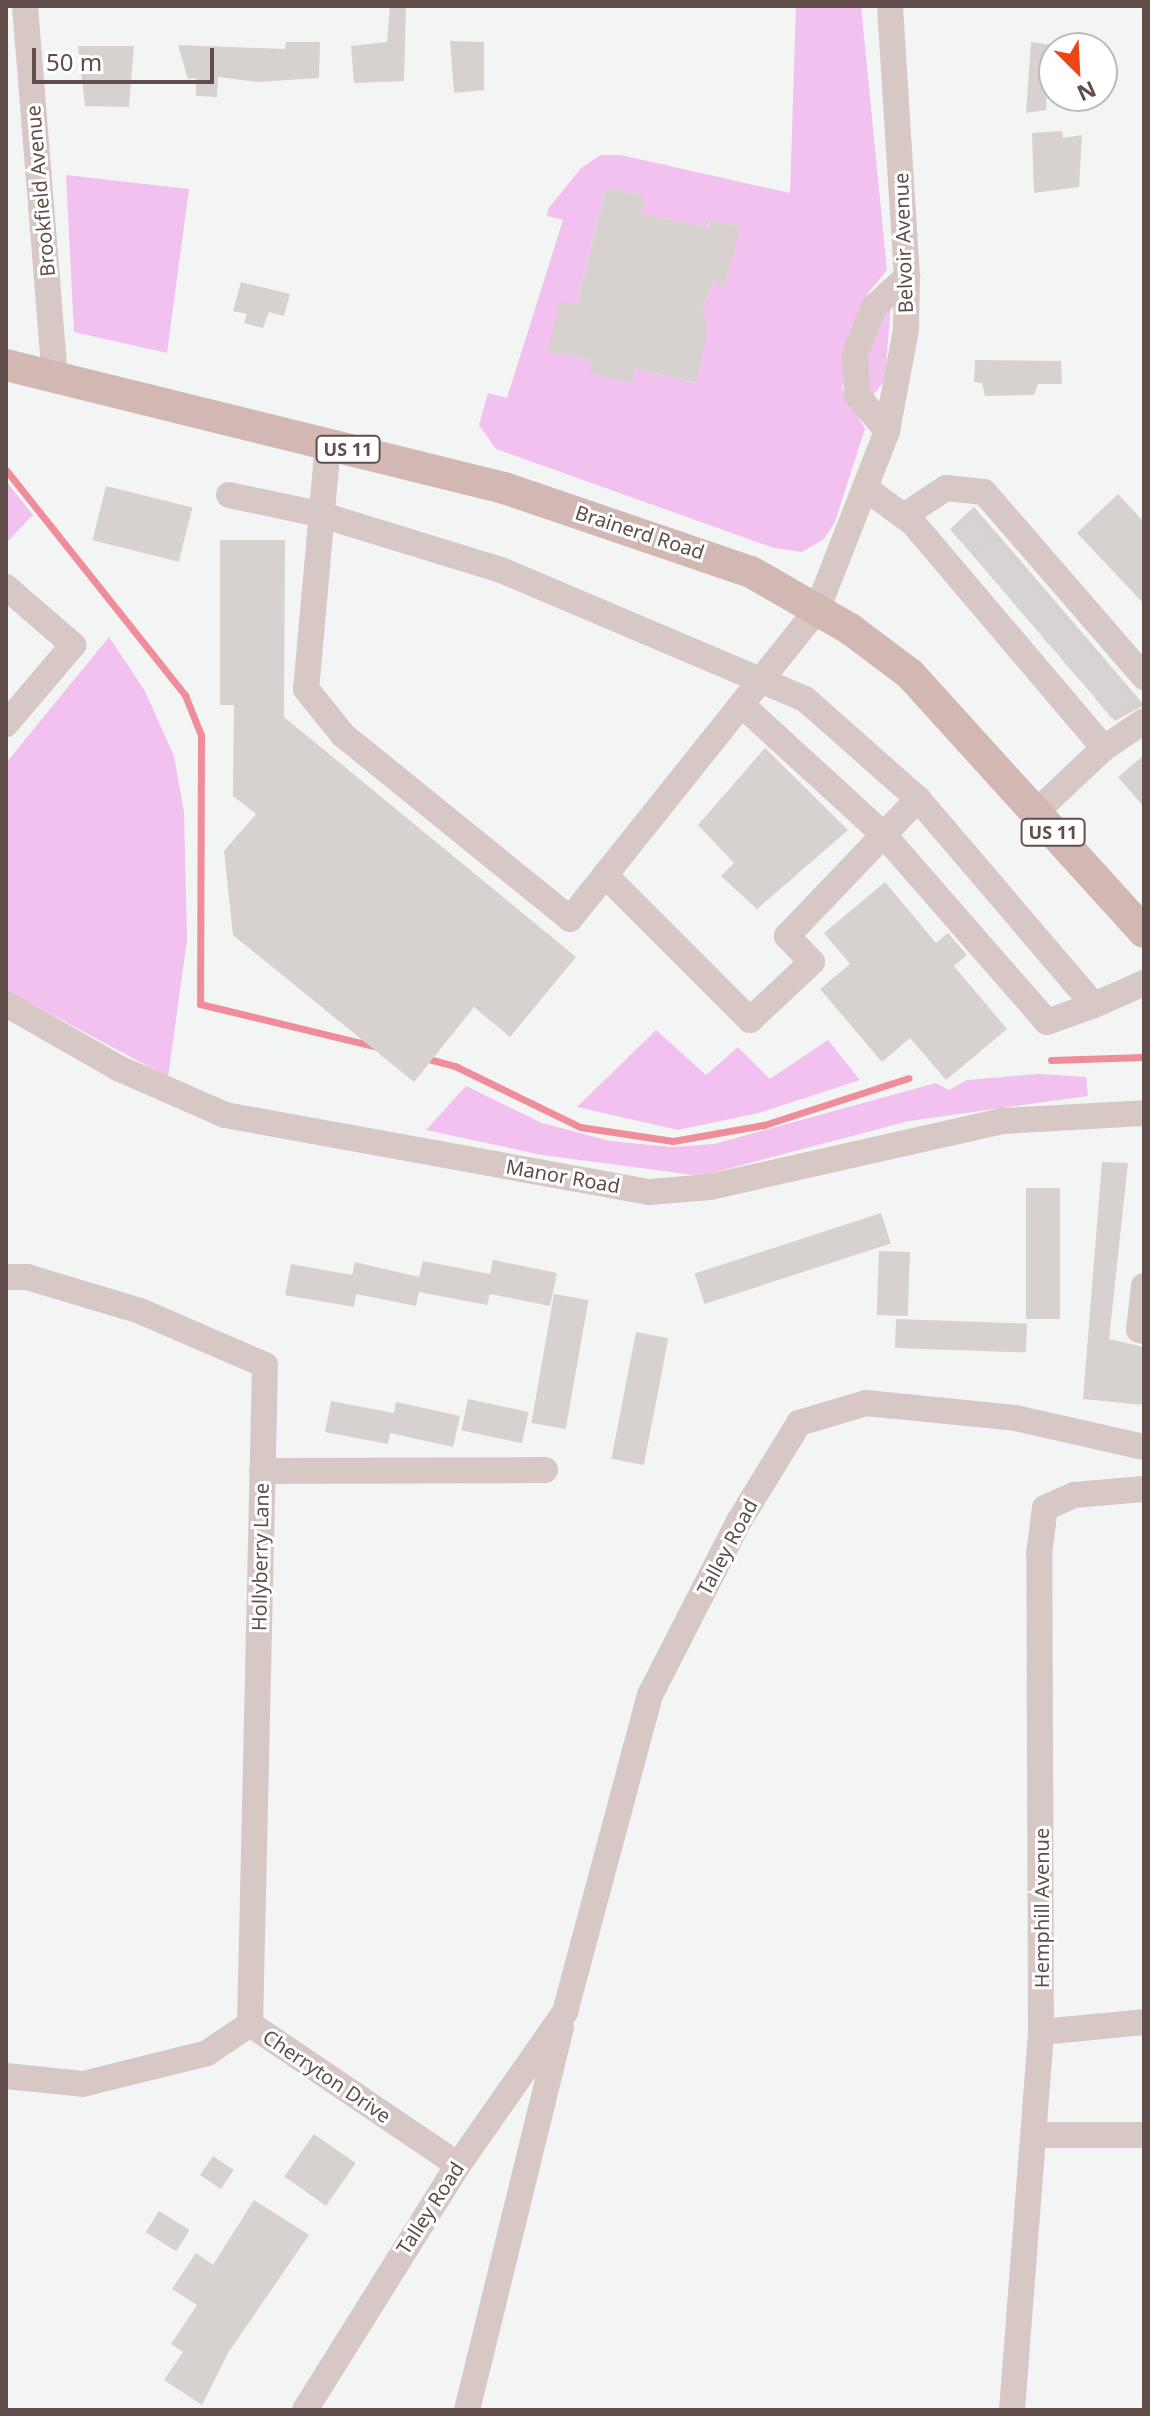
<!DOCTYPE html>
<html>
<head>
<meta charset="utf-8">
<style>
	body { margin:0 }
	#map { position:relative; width:1150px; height:2416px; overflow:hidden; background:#f3f5f4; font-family:"Noto Sans",sans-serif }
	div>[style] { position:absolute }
	.green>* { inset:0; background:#f2c1ef }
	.stream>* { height:7px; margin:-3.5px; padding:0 3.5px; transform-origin:3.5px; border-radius:3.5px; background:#f08d9a }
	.building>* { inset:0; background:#d7d2cf; transform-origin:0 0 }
	.minor-tunnel>* { height:26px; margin-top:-13px; transform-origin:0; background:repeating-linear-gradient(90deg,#d6d3d2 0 26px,transparent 0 39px) }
	.minor>* { height:26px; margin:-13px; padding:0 13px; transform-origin:13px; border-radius:13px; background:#d7c8c6 }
	.major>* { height:32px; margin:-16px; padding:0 16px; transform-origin:16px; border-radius:16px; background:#d2b7b2 }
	span { translate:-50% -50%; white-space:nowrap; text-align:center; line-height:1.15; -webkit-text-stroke:6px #fff; paint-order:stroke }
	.shield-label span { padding:2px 6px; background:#fff; border:2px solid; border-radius:6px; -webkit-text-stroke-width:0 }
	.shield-label { font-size:18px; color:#614d49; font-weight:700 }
	.street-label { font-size:20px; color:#614d49 }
	.frame { position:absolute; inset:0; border:8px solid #614d49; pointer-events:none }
	.north { position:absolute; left:1038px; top:32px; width:80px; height:80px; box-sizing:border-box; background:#fff; border:2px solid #c0b8b6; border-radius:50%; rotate:156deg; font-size:22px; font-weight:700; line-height:32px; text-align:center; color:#614d49 }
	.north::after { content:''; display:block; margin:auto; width:28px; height:36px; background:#ed4614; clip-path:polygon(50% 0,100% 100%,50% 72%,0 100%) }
	.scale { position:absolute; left:32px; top:48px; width:182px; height:36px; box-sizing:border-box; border:4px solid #614d49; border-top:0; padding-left:10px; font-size:24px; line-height:28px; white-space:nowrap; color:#614d49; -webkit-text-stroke:6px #fff; paint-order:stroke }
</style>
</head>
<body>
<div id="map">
	<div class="green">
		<div style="clip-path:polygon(evenodd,796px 6px,861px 6px,887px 270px,868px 293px,852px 333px,842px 388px,865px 429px,835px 522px,824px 539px,802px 552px,774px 548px,496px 449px,479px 425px,488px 393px,507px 398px,563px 220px,547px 216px,548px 209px,581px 168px,601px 155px,621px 155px,790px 193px,796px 6px,606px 187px,644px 196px,640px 213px,707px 228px,710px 219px,739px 226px,725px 285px,714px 283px,703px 305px,706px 336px,695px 383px,635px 369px,632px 382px,593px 361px,549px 351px,560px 302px,577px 305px,606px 187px)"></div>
		<div style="clip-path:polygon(66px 175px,189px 189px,167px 353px,74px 332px)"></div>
		<div style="clip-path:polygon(891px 302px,885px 379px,871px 399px,861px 374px,866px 349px)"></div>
		<div style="clip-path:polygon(6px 481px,33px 515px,6px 543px)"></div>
		<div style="clip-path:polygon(109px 637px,145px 691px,174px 756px,184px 812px,187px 940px,168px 1077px,6px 990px,6px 763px)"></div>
		<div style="clip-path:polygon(656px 1030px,706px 1075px,738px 1047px,770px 1079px,828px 1040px,860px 1080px,759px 1113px,678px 1130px,577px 1107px)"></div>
		<div style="clip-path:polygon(1038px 1074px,1086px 1077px,1088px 1096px,909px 1121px,701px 1176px,542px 1155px,426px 1130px,466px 1086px,542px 1123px,610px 1141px,672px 1147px,714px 1144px,936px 1083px,949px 1090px,967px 1080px)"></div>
	</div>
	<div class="stream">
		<div style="left:6px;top:470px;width:288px;rotate:51.5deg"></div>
		<div style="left:185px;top:695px;width:43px;rotate:68.2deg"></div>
		<div style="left:201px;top:735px;width:269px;rotate:90.2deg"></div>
		<div style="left:200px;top:1004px;width:179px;rotate:13.6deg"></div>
		<div style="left:425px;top:1058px;width:31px;rotate:15deg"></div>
		<div style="left:455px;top:1066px;width:139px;rotate:26deg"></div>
		<div style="left:580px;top:1127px;width:94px;rotate:8.6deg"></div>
		<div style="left:673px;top:1141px;width:92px;rotate:-10deg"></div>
		<div style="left:764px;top:1125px;width:152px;rotate:-18deg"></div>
		<div style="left:1051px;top:1060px;width:93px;rotate:-1.8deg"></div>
	</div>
	<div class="building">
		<div style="clip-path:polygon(390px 6px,406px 6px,404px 81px,354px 83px,351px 46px,387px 42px)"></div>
		<div style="clip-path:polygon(450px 41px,484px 42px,484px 90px,454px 93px)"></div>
		<div style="clip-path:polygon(286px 42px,320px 42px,319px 78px,257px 82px,218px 77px,217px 97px,196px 96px,196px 78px,188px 79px,178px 45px,285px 49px)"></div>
		<div style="clip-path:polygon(1031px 42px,1054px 45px,1054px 91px,1047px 91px,1046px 110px,1026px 113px)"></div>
		<div style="clip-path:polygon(78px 46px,134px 46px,129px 107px,85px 106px)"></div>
		<div style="clip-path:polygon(1062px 131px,1063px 138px,1082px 135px,1079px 187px,1034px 193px,1032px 133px)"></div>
		<div style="clip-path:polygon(606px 187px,645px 196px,640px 213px,708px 228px,710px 219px,740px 226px,725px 286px,714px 283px,703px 305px,707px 335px,696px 383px,635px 369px,632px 383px,590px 373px,593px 361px,548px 351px,560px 301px,577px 305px)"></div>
		<div style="clip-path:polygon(241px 282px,290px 294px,284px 316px,269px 312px,263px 328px,244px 323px,247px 314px,233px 311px)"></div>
		<div style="clip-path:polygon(975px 360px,1061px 361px,1062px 384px,1038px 384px,1034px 395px,985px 396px,982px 383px,974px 382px)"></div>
		<div style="left:106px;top:486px;width:89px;height:56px;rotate:14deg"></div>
		<div style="clip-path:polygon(1118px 494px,1144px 522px,1144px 604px,1077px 533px)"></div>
		<div style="clip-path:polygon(974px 507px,1025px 566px,1144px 705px,1115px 721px,963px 544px,950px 529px)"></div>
		<div style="clip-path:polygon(220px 540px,285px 540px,284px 717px,576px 957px,510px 1037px,474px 1007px,414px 1082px,233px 935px,224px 851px,256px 814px,233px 796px,234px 705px,220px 705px)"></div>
		<div style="clip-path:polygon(765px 748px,848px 830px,757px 909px,721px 876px,734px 863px,698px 825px)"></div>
		<div style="clip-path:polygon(1144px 755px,1144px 807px,1118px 777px)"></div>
		<div style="clip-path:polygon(885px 882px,936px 943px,948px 933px,967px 955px,954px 966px,1007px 1029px,946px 1080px,910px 1038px,882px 1062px,820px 989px,850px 964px,824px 933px)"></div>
		<div style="clip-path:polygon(1102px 1162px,1128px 1163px,1109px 1339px,1144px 1347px,1144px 1405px,1083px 1399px)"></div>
		<div style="left:1026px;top:1188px;width:34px;height:131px"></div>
		<div style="left:881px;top:1213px;width:32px;height:196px;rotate:72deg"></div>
		<div style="left:879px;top:1251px;width:31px;height:64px;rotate:2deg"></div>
		<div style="clip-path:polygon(493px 1260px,557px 1273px,550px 1306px,490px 1294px,487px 1305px,419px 1292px,416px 1306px,356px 1294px,354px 1307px,285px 1295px,291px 1264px,352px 1275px,355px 1262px,419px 1277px,423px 1261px,490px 1274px)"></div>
		<div style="left:554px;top:1294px;width:35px;height:131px;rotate:10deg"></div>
		<div style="left:896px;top:1319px;width:131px;height:29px;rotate:2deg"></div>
		<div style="left:636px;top:1332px;width:33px;height:129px;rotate:11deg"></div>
		<div style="left:468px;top:1399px;width:62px;height:32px;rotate:12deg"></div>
		<div style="clip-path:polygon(331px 1401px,394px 1413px,396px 1402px,460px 1416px,453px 1447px,390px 1433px,388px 1444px,325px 1432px)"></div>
		<div style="left:314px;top:2134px;width:51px;height:52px;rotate:35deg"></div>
		<div style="left:213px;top:2156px;width:25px;height:23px;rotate:34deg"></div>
		<div style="clip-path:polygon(254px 2200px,309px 2235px,228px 2353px,202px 2405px,164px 2380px,183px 2352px,171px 2344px,197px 2305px,172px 2289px,196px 2253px,213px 2265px)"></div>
		<div style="left:159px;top:2211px;width:36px;height:25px;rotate:32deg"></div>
	</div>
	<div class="minor-tunnel">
		<div style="left:963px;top:544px;width:33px;rotate:-45deg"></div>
		<div style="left:983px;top:567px;width:32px;rotate:-41deg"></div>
		<div style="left:1001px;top:588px;width:33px;rotate:-43deg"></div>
		<div style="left:1016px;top:606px;width:33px;rotate:-40deg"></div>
		<div style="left:1034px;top:627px;width:33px;rotate:-43deg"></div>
		<div style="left:1051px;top:647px;width:33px;rotate:-43deg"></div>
		<div style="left:1069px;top:668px;width:33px;rotate:-40deg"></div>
		<div style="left:1087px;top:688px;width:32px;rotate:-44deg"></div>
		<div style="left:1103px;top:708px;width:33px;rotate:-40deg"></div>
	</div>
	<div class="minor">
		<div style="left:25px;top:6px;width:371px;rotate:85.4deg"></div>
		<div style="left:887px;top:431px;width:47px;rotate:-129.8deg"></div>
		<div style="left:857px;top:395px;width:41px;rotate:-92.8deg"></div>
		<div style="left:855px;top:354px;width:51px;rotate:-68deg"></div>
		<div style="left:874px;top:307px;width:45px;rotate:-42.3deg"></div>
		<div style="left:328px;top:444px;width:246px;rotate:95.1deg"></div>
		<div style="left:306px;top:689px;width:59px;rotate:51.2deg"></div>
		<div style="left:343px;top:735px;width:292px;rotate:39deg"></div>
		<div style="left:570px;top:919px;width:396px;rotate:-51.4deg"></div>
		<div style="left:817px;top:610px;width:192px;rotate:-68.6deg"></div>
		<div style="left:887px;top:431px;width:104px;rotate:-79.4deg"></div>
		<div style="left:906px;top:329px;width:52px;rotate:-88.9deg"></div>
		<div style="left:907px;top:277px;width:272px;rotate:-93.6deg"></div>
		<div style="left:865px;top:488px;width:59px;rotate:36.1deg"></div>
		<div style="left:913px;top:523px;width:295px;rotate:49.7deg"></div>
		<div style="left:1104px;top:748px;width:95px;rotate:136.7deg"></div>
		<div style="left:229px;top:495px;width:92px;rotate:11.9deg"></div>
		<div style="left:319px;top:514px;width:190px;rotate:17.1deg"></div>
		<div style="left:501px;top:570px;width:330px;rotate:23deg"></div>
		<div style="left:805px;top:699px;width:151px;rotate:41.5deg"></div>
		<div style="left:918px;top:799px;width:271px;rotate:49.5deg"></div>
		<div style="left:1094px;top:1005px;width:55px;rotate:-23.7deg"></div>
		<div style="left:905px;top:515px;width:49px;rotate:-33.4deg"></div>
		<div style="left:946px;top:488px;width:38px;rotate:6deg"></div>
		<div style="left:984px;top:492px;width:245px;rotate:49.1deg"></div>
		<div style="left:6px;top:587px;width:89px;rotate:40.9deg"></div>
		<div style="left:73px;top:645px;width:104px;rotate:130.3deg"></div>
		<div style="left:742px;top:705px;width:191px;rotate:42.5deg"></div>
		<div style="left:883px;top:834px;width:249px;rotate:48.9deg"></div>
		<div style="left:1047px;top:1022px;width:50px;rotate:-19.9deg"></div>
		<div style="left:1104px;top:748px;width:48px;rotate:-34deg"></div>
		<div style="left:605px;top:875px;width:205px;rotate:45deg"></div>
		<div style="left:750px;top:1020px;width:85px;rotate:-43.1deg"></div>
		<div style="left:812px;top:962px;width:36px;rotate:-134deg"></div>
		<div style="left:787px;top:936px;width:190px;rotate:-46.3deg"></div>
		<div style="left:6px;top:1004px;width:129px;rotate:29.7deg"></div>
		<div style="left:118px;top:1068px;width:117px;rotate:23.7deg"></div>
		<div style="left:225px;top:1115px;width:432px;rotate:10.3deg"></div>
		<div style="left:650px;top:1192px;width:60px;rotate:-4.8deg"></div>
		<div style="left:710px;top:1187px;width:300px;rotate:-12.7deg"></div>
		<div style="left:1003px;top:1121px;width:141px;rotate:-3.2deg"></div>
		<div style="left:6px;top:1277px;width:21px"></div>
		<div style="left:27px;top:1277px;width:118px;rotate:16.7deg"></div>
		<div style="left:140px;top:1311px;width:136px;rotate:23.4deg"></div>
		<div style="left:265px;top:1365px;width:659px;rotate:91.3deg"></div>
		<div style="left:1144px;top:1286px;width:44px;rotate:96.5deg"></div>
		<div style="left:1139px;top:1330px;width:5px;rotate:11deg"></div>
		<div style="left:262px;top:1471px;width:283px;rotate:-0.2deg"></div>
		<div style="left:1041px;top:2032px;width:103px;rotate:-5.5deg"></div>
		<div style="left:6px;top:2076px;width:77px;rotate:5.9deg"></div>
		<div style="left:83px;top:2084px;width:128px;rotate:-14deg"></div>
		<div style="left:207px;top:2053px;width:52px;rotate:-34deg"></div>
		<div style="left:250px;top:2024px;width:251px;rotate:34.1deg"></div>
		<div style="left:1036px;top:2135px;width:108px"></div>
		<div style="left:305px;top:2410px;width:289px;rotate:-58deg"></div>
		<div style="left:458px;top:2165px;width:187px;rotate:-55deg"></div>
		<div style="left:565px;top:2012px;width:328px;rotate:-75deg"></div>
		<div style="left:650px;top:1695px;width:195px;rotate:-62.9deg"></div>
		<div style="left:739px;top:1521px;width:115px;rotate:-58.5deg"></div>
		<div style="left:799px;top:1423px;width:70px;rotate:-16.6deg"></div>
		<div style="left:866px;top:1403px;width:150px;rotate:5.7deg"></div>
		<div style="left:1015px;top:1418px;width:132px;rotate:12.7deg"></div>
		<div style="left:467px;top:2410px;width:394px;rotate:-76.2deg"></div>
		<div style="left:1012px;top:2410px;width:379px;rotate:-85.6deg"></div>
		<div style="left:1041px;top:2032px;width:478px;rotate:-90.2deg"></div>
		<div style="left:1039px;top:1554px;width:46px;rotate:-82.6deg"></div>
		<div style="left:1045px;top:1508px;width:32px;rotate:-24deg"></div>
		<div style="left:1074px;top:1495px;width:70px;rotate:-4.9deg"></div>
	</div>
	<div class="major">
		<div style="left:6px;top:365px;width:513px;rotate:13.87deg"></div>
		<div style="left:504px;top:488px;width:261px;rotate:18.8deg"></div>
		<div style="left:751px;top:572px;width:114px;rotate:29.9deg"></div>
		<div style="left:850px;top:629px;width:75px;rotate:36.9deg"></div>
		<div style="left:910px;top:674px;width:348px;rotate:47.8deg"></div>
	</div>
	<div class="shield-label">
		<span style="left:348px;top:449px">US 11</span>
		<span style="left:1053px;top:832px">US 11</span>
	</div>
	<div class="street-label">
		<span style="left:40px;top:191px;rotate:-95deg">Brookfield Avenue</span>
		<span style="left:903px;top:243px;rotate:-92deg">Belvoir Avenue</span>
		<span style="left:640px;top:532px;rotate:18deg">Brainerd Road</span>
		<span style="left:563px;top:1176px;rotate:10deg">Manor Road</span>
		<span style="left:727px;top:1547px;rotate:-62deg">Talley Road</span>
		<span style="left:260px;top:1557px;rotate:-89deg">Hollyberry Lane</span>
		<span style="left:1041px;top:1908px;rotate:-90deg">Hemphill Avenue</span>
		<span style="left:327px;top:2076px;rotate:34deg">Cherryton Drive</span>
		<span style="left:430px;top:2208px;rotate:-57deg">Talley Road</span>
	</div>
	<div class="frame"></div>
	<div class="north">N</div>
	<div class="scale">50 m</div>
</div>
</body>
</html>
